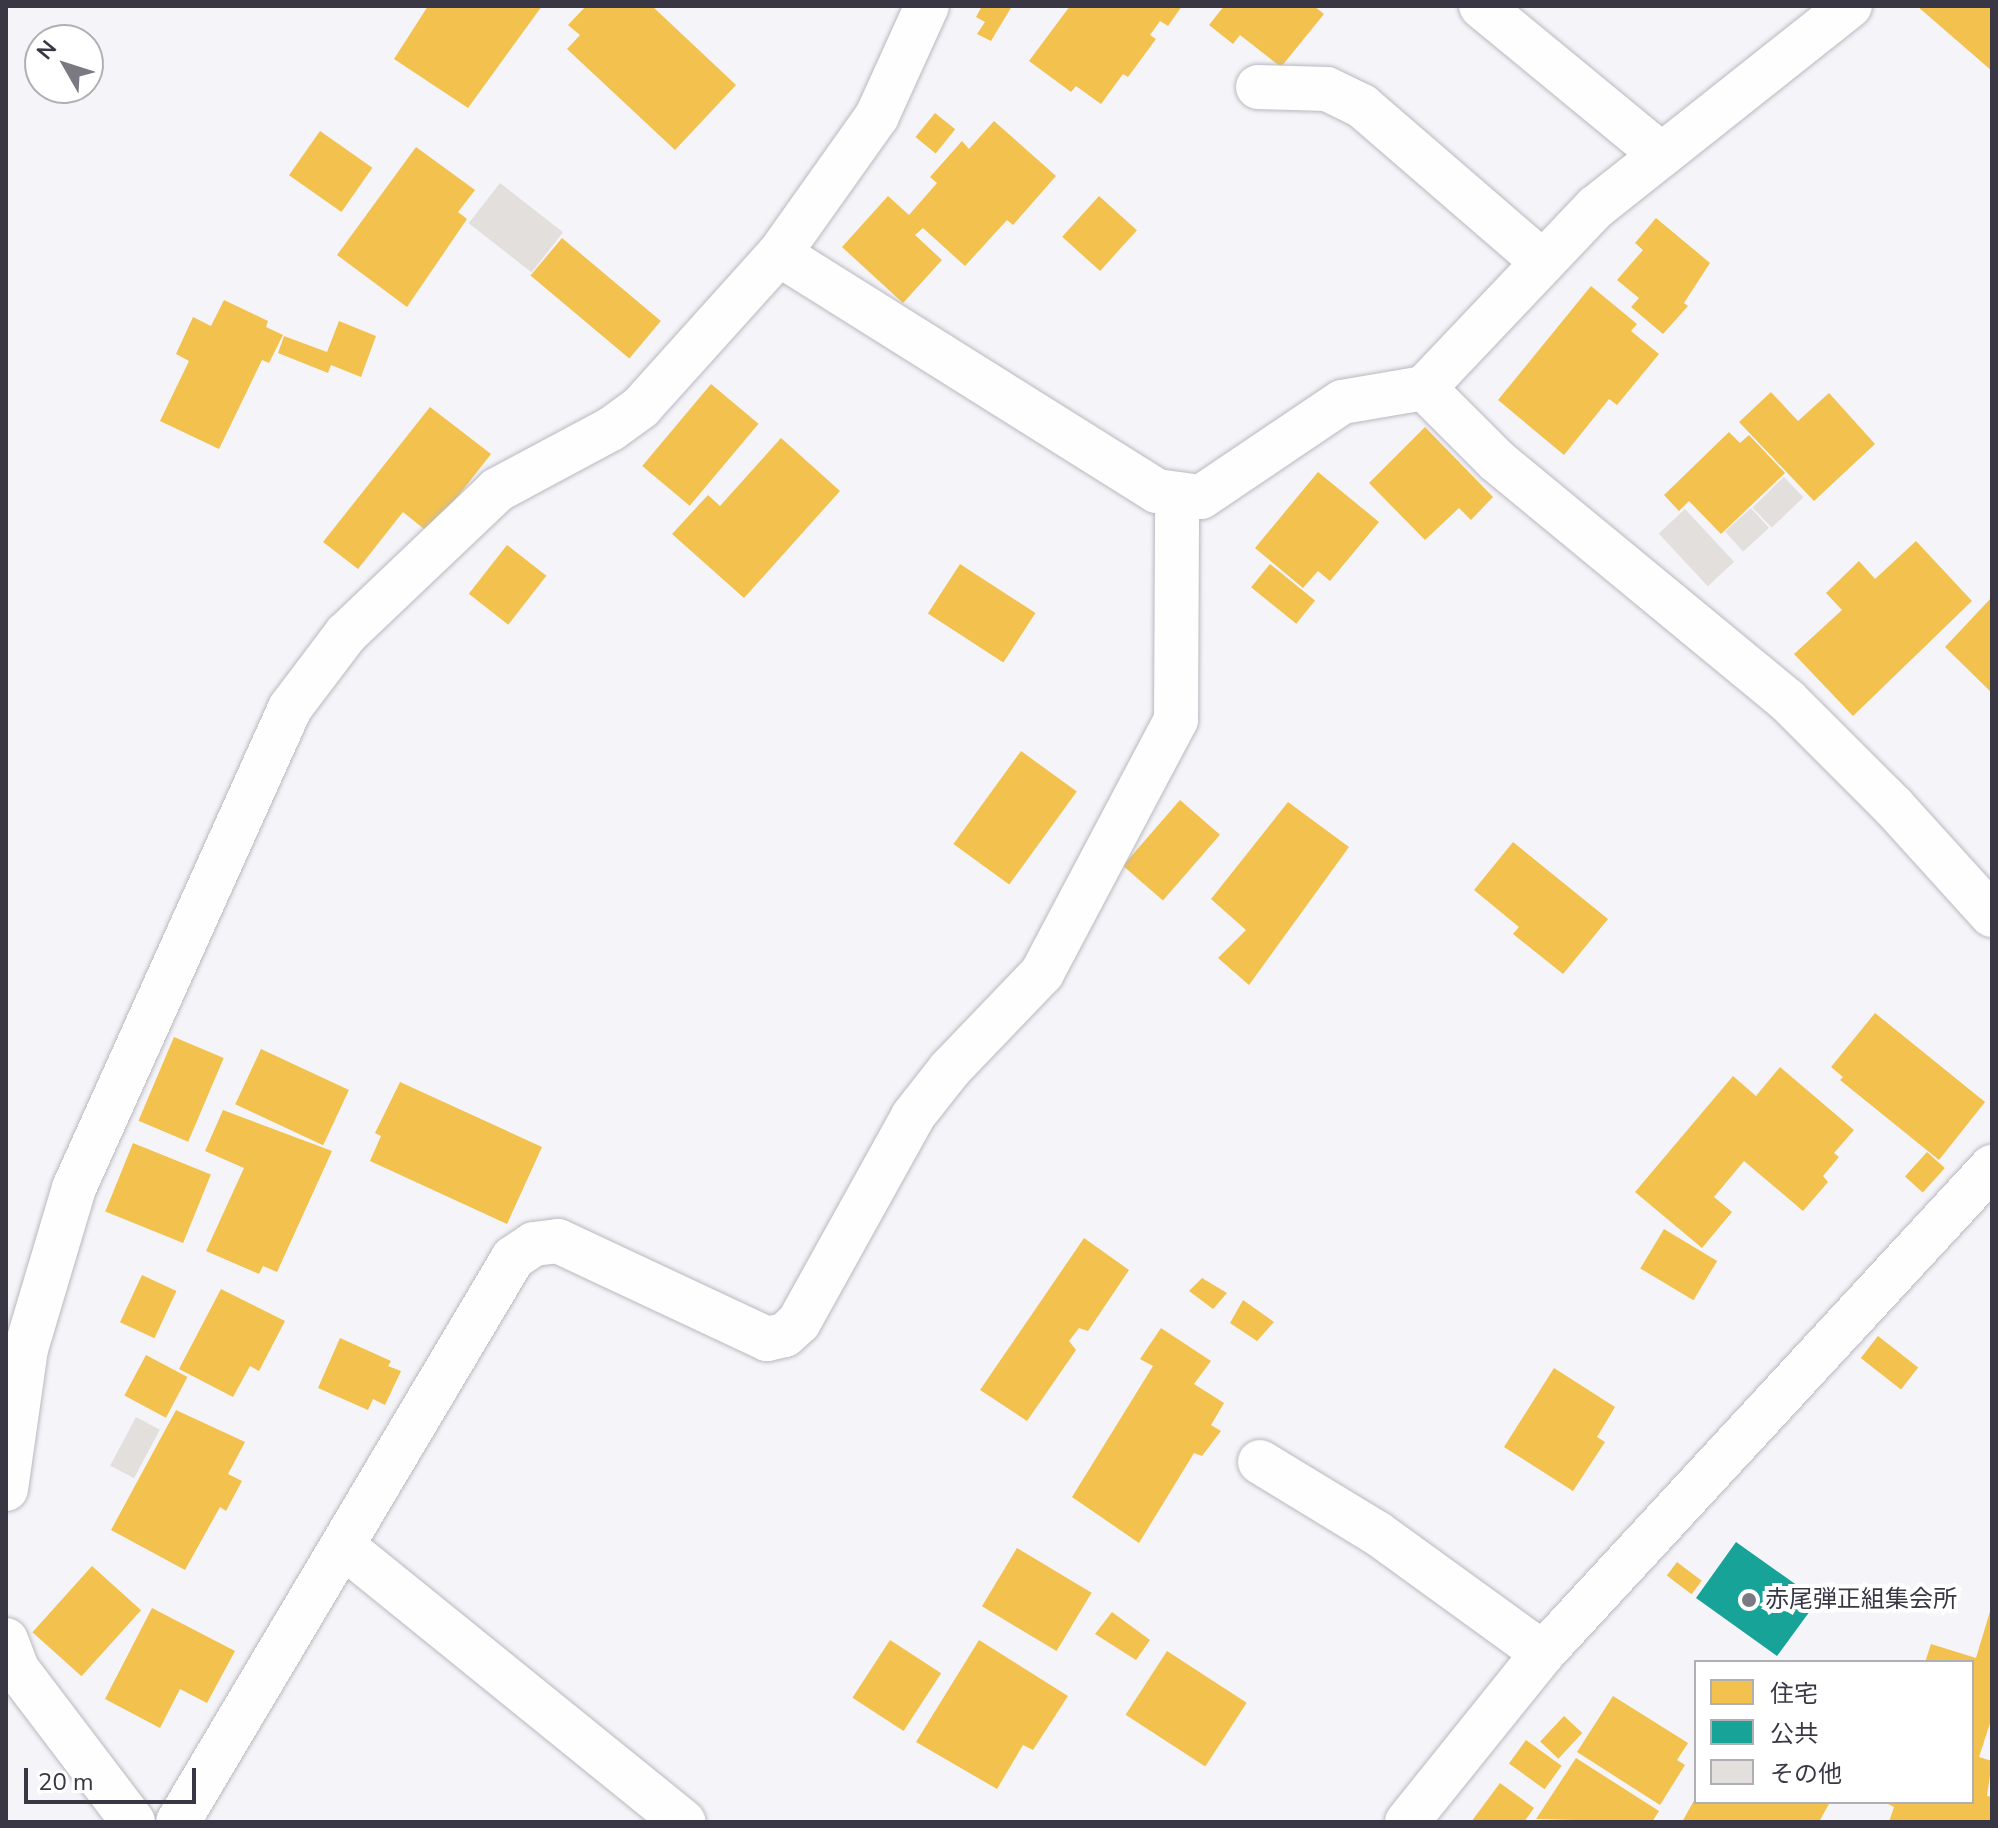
<!DOCTYPE html>
<html>
<head>
<meta charset="utf-8">
<style>
	body { margin:0 }
	#map { position:relative; width:1998px; height:1828px; overflow:hidden; background:#f5f5f9; font-family:"Nunito Sans","Noto Sans JP",sans-serif }
	div>[style] { position:absolute }
	.homes>* { inset:0; background:#f2c14e; transform-origin:0 0 }
	.public>* { inset:0; background:#17a398 }
	.building>* { inset:0; background:#e3dfdc; transform-origin:0 0 }
	.roads { filter:drop-shadow(0 0 2px #bab8c0) drop-shadow(0 0 2px #bab8c0) }
	.minor>* { height:44px; margin:-22px; padding:0 22px; transform-origin:22px; border-radius:22px; background:#fefefe }
	.dots>* { width:22px; height:22px; translate:-50% -50%; box-sizing:border-box; border:4px solid #fff; border-radius:50% }
	span { translate:-50% -50%; white-space:nowrap; text-align:center; line-height:1.15; -webkit-text-stroke:8px #fff; paint-order:stroke }
	.poi-label { font-size:24px; color:#393744 }
	.left { translate:0 -50%; text-align:left }
	.frame { position:absolute; inset:0; border:8px solid #393744; pointer-events:none }
	.legend { position:absolute; left:1694px; top:1660px; width:280px; height:144px; box-sizing:border-box; background:#fff; border:2px solid #b0afb4; margin:0; padding:10px 14px; list-style:none; font-size:24px; color:#393744 }
	.legend li { display:flex; align-items:center; gap:16px; height:40px }
	.legend b { width:40px; border:2px solid #b0afb4 }
	.north { position:absolute; left:24px; top:24px; width:80px; height:80px; box-sizing:border-box; background:#fff; border:2px solid #b0afb4; border-radius:50%; rotate:309deg; font-size:22px; font-weight:700; line-height:32px; text-align:center; color:#393744 }
	.north::after { content:''; display:block; margin:auto; width:28px; height:36px; background:#7b7a83; clip-path:polygon(50% 0,100% 100%,50% 72%,0 100%) }
	.scale { position:absolute; left:24px; top:1768px; width:172px; height:36px; box-sizing:border-box; border:4px solid #393744; border-top:0; padding-left:10px; font-size:24px; line-height:28px; white-space:nowrap; color:#393744; -webkit-text-stroke:6px #fff; paint-order:stroke }
</style>
</head>
<body>
<div id="map">
	<div class="homes">
		<div style="clip-path:polygon(428px 6px,542px 6px,468px 108px,394px 59px)"></div>
		<div style="clip-path:polygon(586px 6px,652px 6px,736px 85px,675px 150px,567px 49px,580px 35px,568px 25px)"></div>
		<div style="clip-path:polygon(982px 6px,1012px 6px,991px 41px,977px 34px,985px 22px,976px 17px)"></div>
		<div style="clip-path:polygon(1070px 6px,1182px 6px,1168px 26px,1160px 21px,1150px 35px,1156px 39px,1128px 77px,1123px 74px,1101px 104px,1076px 86px,1071px 92px,1029px 61px)"></div>
		<div style="clip-path:polygon(1224px 6px,1314px 6px,1324px 14px,1281px 67px,1240px 35px,1233px 44px,1209px 25px)"></div>
		<div style="clip-path:polygon(1917px 6px,1992px 6px,1992px 71px)"></div>
		<div style="left:935px;top:113px;width:26px;height:31px;rotate:39deg"></div>
		<div style="clip-path:polygon(994px 121px,1056px 176px,1013px 225px,1007px 220px,965px 266px,923px 228px,915px 235px,942px 260px,903px 303px,842px 247px,888px 196px,909px 215px,937px 183px,930px 177px,962px 141px,969px 149px)"></div>
		<div style="left:320px;top:131px;width:64px;height:54px;rotate:35deg"></div>
		<div style="clip-path:polygon(416px 147px,475px 190px,458px 212px,467px 219px,407px 307px,337px 255px)"></div>
		<div style="left:1099px;top:196px;width:51px;height:55px;rotate:42deg"></div>
		<div style="clip-path:polygon(1656px 218px,1710px 263px,1684px 303px,1688px 306px,1663px 334px,1631px 307px,1639px 298px,1617px 280px,1643px 250px,1635px 243px)"></div>
		<div style="left:562px;top:238px;width:129px;height:49px;rotate:40deg"></div>
		<div style="clip-path:polygon(1591px 286px,1637px 324px,1631px 331px,1659px 354px,1617px 405px,1609px 399px,1564px 455px,1498px 400px)"></div>
		<div style="clip-path:polygon(224px 300px,268px 321px,266px 327px,283px 335px,269px 363px,262px 360px,219px 449px,160px 421px,189px 361px,176px 354px,193px 317px,211px 326px)"></div>
		<div style="clip-path:polygon(339px 321px,376px 336px,361px 377px,331px 365px,328px 373px,278px 353px,284px 336px,327px 352px)"></div>
		<div style="left:711px;top:384px;width:62px;height:107px;rotate:40deg"></div>
		<div style="clip-path:polygon(1771px 392px,1798px 421px,1829px 393px,1875px 444px,1814px 501px,1739px 422px)"></div>
		<div style="clip-path:polygon(430px 407px,491px 454px,429px 533px,403px 512px,358px 569px,323px 542px)"></div>
		<div style="clip-path:polygon(1425px 427px,1493px 497px,1471px 520px,1459px 508px,1425px 540px,1369px 483px)"></div>
		<div style="clip-path:polygon(1729px 432px,1740px 443px,1749px 435px,1785px 473px,1721px 534px,1689px 501px,1679px 511px,1664px 495px)"></div>
		<div style="clip-path:polygon(781px 438px,840px 491px,744px 598px,672px 534px,708px 495px,720px 506px)"></div>
		<div style="clip-path:polygon(1318px 472px,1379px 522px,1330px 581px,1318px 571px,1303px 588px,1255px 548px)"></div>
		<div style="clip-path:polygon(1916px 541px,1972px 601px,1853px 716px,1794px 654px,1842px 610px,1826px 593px,1859px 561px,1875px 579px)"></div>
		<div style="left:507px;top:545px;width:50px;height:62px;rotate:38deg"></div>
		<div style="left:960px;top:564px;width:90px;height:59px;rotate:33deg"></div>
		<div style="left:1270px;top:564px;width:58px;height:30px;rotate:39deg"></div>
		<div style="clip-path:polygon(1992px 597px,1992px 693px,1945px 647px)"></div>
		<div style="left:1021px;top:751px;width:69px;height:115px;rotate:36deg"></div>
		<div style="left:1180px;top:800px;width:53px;height:87px;rotate:41deg"></div>
		<div style="clip-path:polygon(1288px 802px,1349px 847px,1249px 985px,1218px 958px,1246px 930px,1211px 899px)"></div>
		<div style="clip-path:polygon(1513px 842px,1608px 919px,1563px 974px,1513px 934px,1519px 927px,1474px 890px)"></div>
		<div style="clip-path:polygon(1875px 1013px,1985px 1102px,1939px 1160px,1840px 1080px,1843px 1077px,1831px 1067px)"></div>
		<div style="left:174px;top:1037px;width:54px;height:91px;rotate:23deg"></div>
		<div style="left:261px;top:1049px;width:97px;height:61px;rotate:25deg"></div>
		<div style="clip-path:polygon(1780px 1067px,1854px 1130px,1834px 1153px,1839px 1157px,1823px 1176px,1828px 1182px,1803px 1211px,1744px 1161px,1714px 1197px,1732px 1212px,1702px 1248px,1635px 1192px,1733px 1076px,1756px 1096px)"></div>
		<div style="clip-path:polygon(400px 1082px,542px 1147px,507px 1224px,370px 1161px,381px 1136px,375px 1133px)"></div>
		<div style="clip-path:polygon(223px 1110px,332px 1151px,277px 1272px,263px 1266px,259px 1274px,206px 1251px,244px 1168px,205px 1151px)"></div>
		<div style="left:133px;top:1143px;width:84px;height:74px;rotate:22deg"></div>
		<div style="left:1927px;top:1152px;width:24px;height:33px;rotate:42deg"></div>
		<div style="left:1664px;top:1229px;width:62px;height:46px;rotate:31deg"></div>
		<div style="clip-path:polygon(1084px 1238px,1129px 1270px,1088px 1331px,1079px 1328px,1069px 1341px,1076px 1350px,1027px 1421px,980px 1390px)"></div>
		<div style="left:142px;top:1275px;width:38px;height:52px;rotate:25deg"></div>
		<div style="clip-path:polygon(1202px 1278px,1227px 1293px,1213px 1309px,1189px 1291px)"></div>
		<div style="clip-path:polygon(221px 1289px,285px 1321px,259px 1371px,250px 1366px,233px 1397px,179px 1369px)"></div>
		<div style="clip-path:polygon(1243px 1300px,1274px 1322px,1257px 1341px,1230px 1323px)"></div>
		<div style="clip-path:polygon(1161px 1328px,1211px 1361px,1194px 1384px,1224px 1403px,1211px 1425px,1221px 1431px,1202px 1456px,1194px 1453px,1139px 1543px,1072px 1497px,1153px 1366px,1140px 1359px)"></div>
		<div style="left:1878px;top:1336px;width:51px;height:28px;rotate:38deg"></div>
		<div style="clip-path:polygon(340px 1338px,391px 1361px,388px 1366px,401px 1371px,385px 1405px,373px 1399px,368px 1410px,318px 1388px)"></div>
		<div style="left:146px;top:1355px;width:47px;height:46px;rotate:28deg"></div>
		<div style="clip-path:polygon(1554px 1368px,1615px 1407px,1597px 1437px,1605px 1442px,1573px 1491px,1504px 1447px)"></div>
		<div style="clip-path:polygon(176px 1410px,245px 1442px,228px 1474px,242px 1481px,226px 1511px,220px 1507px,185px 1570px,111px 1530px)"></div>
		<div style="left:1017px;top:1548px;width:87px;height:68px;rotate:31deg"></div>
		<div style="left:1677px;top:1562px;width:31px;height:17px;rotate:37deg"></div>
		<div style="left:92px;top:1566px;width:66px;height:89px;rotate:42deg"></div>
		<div style="clip-path:polygon(152px 1608px,235px 1651px,207px 1703px,180px 1689px,160px 1728px,105px 1699px)"></div>
		<div style="clip-path:polygon(1991px 1608px,1992px 1717px,1979px 1757px,1992px 1761px,1987px 1796px,1992px 1797px,1992px 1822px,1889px 1822px,1894px 1807px,1884px 1802px,1972px 1802px,1972px 1662px,1925px 1662px,1931px 1644px,1976px 1658px)"></div>
		<div style="clip-path:polygon(1112px 1612px,1150px 1640px,1136px 1660px,1095px 1634px)"></div>
		<div style="left:890px;top:1640px;width:61px;height:69px;rotate:33deg"></div>
		<div style="clip-path:polygon(979px 1640px,1068px 1696px,1033px 1750px,1023px 1745px,997px 1789px,916px 1742px)"></div>
		<div style="left:1167px;top:1651px;width:95px;height:76px;rotate:33deg"></div>
		<div style="clip-path:polygon(1613px 1696px,1688px 1743px,1677px 1760px,1685px 1765px,1660px 1805px,1577px 1752px)"></div>
		<div style="left:1564px;top:1716px;width:25px;height:35px;rotate:43deg"></div>
		<div style="left:1526px;top:1740px;width:44px;height:29px;rotate:36deg"></div>
		<div style="clip-path:polygon(1576px 1758px,1659px 1811px,1652px 1822px,1536px 1819px)"></div>
		<div style="clip-path:polygon(1500px 1783px,1534px 1808px,1524px 1822px,1471px 1822px)"></div>
		<div style="clip-path:polygon(1696px 1797px,1696px 1802px,1830px 1802px,1819px 1822px,1682px 1822px)"></div>
	</div>
	<div class="public">
		<div style="clip-path:polygon(1736px 1542px,1805px 1591px,1797px 1602px,1810px 1611px,1777px 1656px,1696px 1598px)"></div>
	</div>
	<div class="building">
		<div style="left:500px;top:183px;width:80px;height:51px;rotate:38deg"></div>
		<div style="left:1784px;top:477px;width:28px;height:44px;rotate:46deg"></div>
		<div style="left:1751px;top:508px;width:27px;height:35px;rotate:48deg"></div>
		<div style="left:1685px;top:509px;width:72px;height:36px;rotate:47deg"></div>
		<div style="left:136px;top:1417px;width:27px;height:55px;rotate:28deg"></div>
	</div>
	<div class="roads">
		<div class="minor">
			<div style="left:1481px;top:6px;width:234px;rotate:39.5deg"></div>
			<div style="left:1258px;top:87px;width:69px;rotate:1.7deg"></div>
			<div style="left:1327px;top:89px;width:39px;rotate:26deg"></div>
			<div style="left:1362px;top:106px;width:239px;rotate:40.8deg"></div>
			<div style="left:779px;top:254px;width:446px;rotate:32.1deg"></div>
			<div style="left:1157px;top:491px;width:44px;rotate:7.8deg"></div>
			<div style="left:1201px;top:497px;width:170px;rotate:-34deg"></div>
			<div style="left:1342px;top:402px;width:83px;rotate:-9.7deg"></div>
			<div style="left:1424px;top:388px;width:250px;rotate:-46.5deg"></div>
			<div style="left:1596px;top:207px;width:324px;rotate:-38.4deg"></div>
			<div style="left:1424px;top:388px;width:103px;rotate:45deg"></div>
			<div style="left:1497px;top:461px;width:376px;rotate:39.5deg"></div>
			<div style="left:1787px;top:700px;width:151px;rotate:45deg"></div>
			<div style="left:1894px;top:807px;width:146px;rotate:47.8deg"></div>
			<div style="left:1260px;top:1462px;width:137px;rotate:31.3deg"></div>
			<div style="left:1377px;top:1533px;width:205px;rotate:35.9deg"></div>
			<div style="left:6px;top:1489px;width:141px;rotate:-81.9deg"></div>
			<div style="left:26px;top:1349px;width:168px;rotate:-73.4deg"></div>
			<div style="left:74px;top:1188px;width:526px;rotate:-65.77deg"></div>
			<div style="left:290px;top:708px;width:93px;rotate:-52.9deg"></div>
			<div style="left:346px;top:634px;width:209px;rotate:-43.6deg"></div>
			<div style="left:497px;top:490px;width:129px;rotate:-28.2deg"></div>
			<div style="left:611px;top:429px;width:37px;rotate:-36deg"></div>
			<div style="left:641px;top:407px;width:206px;rotate:-48deg"></div>
			<div style="left:779px;top:254px;width:169px;rotate:-54.6deg"></div>
			<div style="left:877px;top:116px;width:121px;rotate:-65.6deg"></div>
			<div style="left:344px;top:1547px;width:437px;rotate:39deg"></div>
			<div style="left:6px;top:1640px;width:31px;rotate:69deg"></div>
			<div style="left:17px;top:1669px;width:192px;rotate:52.8deg"></div>
			<div style="left:178px;top:1822px;width:656px;rotate:-59.29deg"></div>
			<div style="left:513px;top:1258px;width:25px;rotate:-34deg"></div>
			<div style="left:534px;top:1244px;width:24px;rotate:-7deg"></div>
			<div style="left:558px;top:1241px;width:231px;rotate:25.1deg"></div>
			<div style="left:767px;top:1339px;width:18px;rotate:-13deg"></div>
			<div style="left:785px;top:1335px;width:19px;rotate:-43deg"></div>
			<div style="left:799px;top:1322px;width:235px;rotate:-61deg"></div>
			<div style="left:913px;top:1116px;width:60px;rotate:-51.8deg"></div>
			<div style="left:950px;top:1069px;width:133px;rotate:-46.2deg"></div>
			<div style="left:1042px;top:973px;width:286px;rotate:-62.1deg"></div>
			<div style="left:1176px;top:720px;width:226px;rotate:-89.7deg"></div>
			<div style="left:1407px;top:1822px;width:217px;rotate:-51.2deg"></div>
			<div style="left:1543px;top:1653px;width:662px;rotate:-47.27deg"></div>
		</div>
	</div>
	<div class="dots">
		<div style="left:1749px;top:1600px;background:#7b7a83"></div>
	</div>
	<div class="poi-label">
		<span class="left" style="left:1765px;top:1600px">赤尾弾正組集会所</span>
	</div>
	<div class="frame"></div>
	<ul class="legend">
	<li><b style="height:22px;background:#f2c14e"></b>住宅</li>
	<li><b style="height:22px;background:#17a398"></b>公共</li>
	<li><b style="height:22px;background:#e3dfdc"></b>その他</li>
	</ul>
	<div class="north">N</div>
	<div class="scale">20 m</div>
</div>
</body>
</html>
